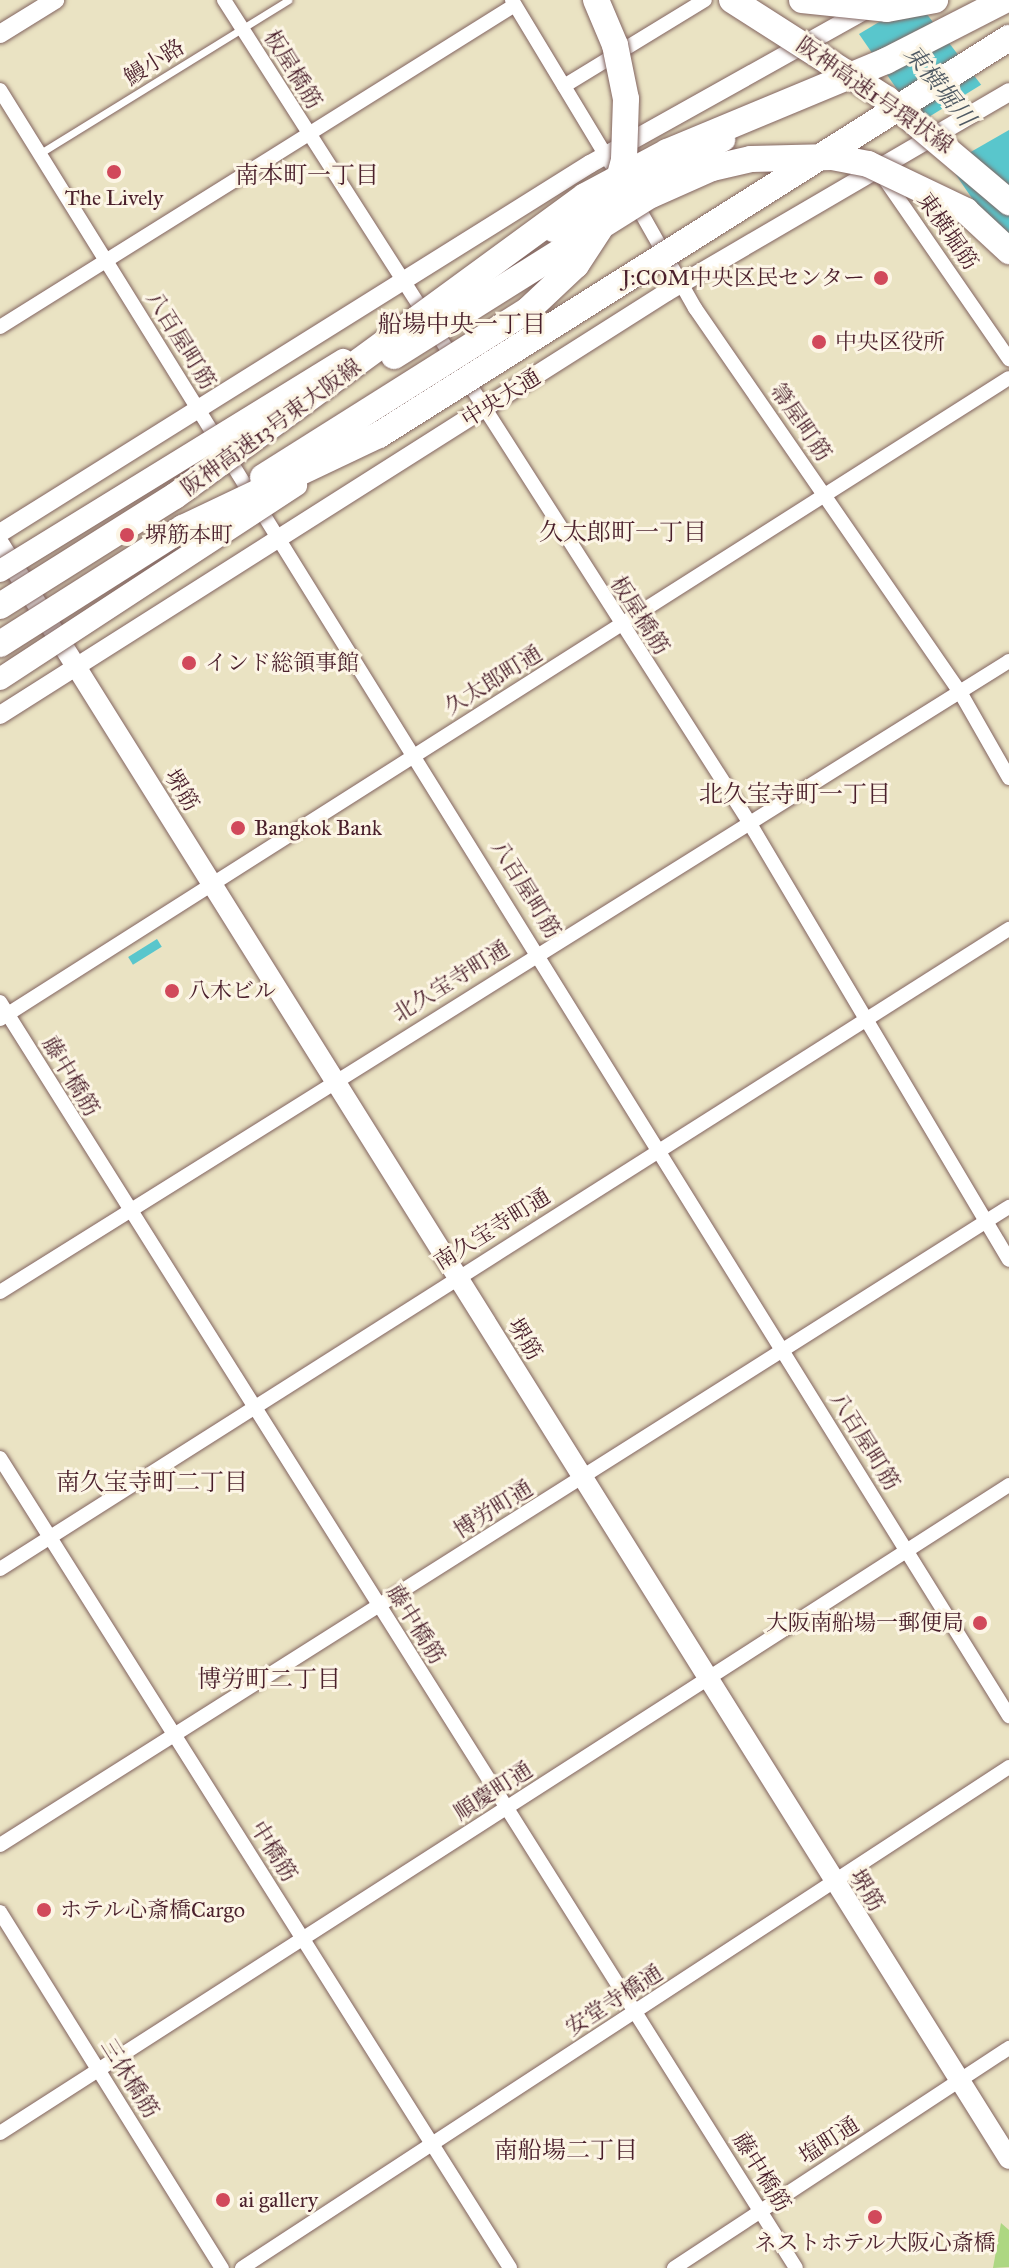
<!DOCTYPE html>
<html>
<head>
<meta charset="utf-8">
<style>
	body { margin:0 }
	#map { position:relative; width:1009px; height:2268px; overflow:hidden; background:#eae3c3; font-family:"IM FELL Great Primer","Noto Serif JP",serif }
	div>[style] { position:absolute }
	.green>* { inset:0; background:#add782 }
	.water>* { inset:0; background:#59c6cc; transform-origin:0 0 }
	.pier>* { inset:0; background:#eae3c3 }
	.roads { filter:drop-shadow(0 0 2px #826460) drop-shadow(0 0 2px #826460) }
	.service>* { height:7px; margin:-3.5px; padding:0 3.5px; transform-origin:3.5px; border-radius:3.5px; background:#fff }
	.minor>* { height:14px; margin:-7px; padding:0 7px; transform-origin:7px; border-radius:7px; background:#fff }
	.tertiary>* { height:18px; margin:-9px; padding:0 9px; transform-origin:9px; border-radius:9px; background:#fff }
	.secondary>* { height:20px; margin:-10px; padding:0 10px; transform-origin:10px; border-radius:10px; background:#fff }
	.bridges { filter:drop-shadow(0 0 2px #826460) drop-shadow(0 0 2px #826460) }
	.primary-bridge>* { height:22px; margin:-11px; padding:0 11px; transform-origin:11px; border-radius:11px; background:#fff }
	.motorway-bridge>* { height:26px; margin:-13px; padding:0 13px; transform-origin:13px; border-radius:13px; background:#fff }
	.dots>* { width:22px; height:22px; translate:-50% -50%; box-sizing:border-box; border:4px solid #fcf5e5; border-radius:50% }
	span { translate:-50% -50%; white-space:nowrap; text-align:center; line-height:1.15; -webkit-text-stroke:6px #fcf5e5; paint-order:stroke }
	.street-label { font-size:22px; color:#4a1f2b }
	.poi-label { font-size:22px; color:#4a1f2b }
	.right { translate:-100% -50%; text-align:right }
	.left { translate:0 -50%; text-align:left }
	.water-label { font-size:24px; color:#4f5963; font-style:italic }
	.neighbourhood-label { font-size:24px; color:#4a1f2b }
</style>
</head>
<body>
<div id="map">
	<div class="green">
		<div style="clip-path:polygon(1001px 2223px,1009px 2230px,1009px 2267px,993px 2268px)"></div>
	</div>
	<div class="water">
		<div style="clip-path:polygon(916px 0,1009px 121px,1009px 252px,859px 34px)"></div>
		<div style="left:157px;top:939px;width:9px;height:34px;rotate:58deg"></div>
	</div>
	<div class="pier">
		<div style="clip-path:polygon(984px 83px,1009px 119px,1009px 130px,948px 165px,919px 123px)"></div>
	</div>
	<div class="roads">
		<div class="service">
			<div style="left:39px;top:154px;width:293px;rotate:-31.7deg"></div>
		</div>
		<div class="minor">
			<div style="left:224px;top:0;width:975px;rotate:57.43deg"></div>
			<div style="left:749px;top:822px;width:509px;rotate:59.31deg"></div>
			<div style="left:512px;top:0;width:192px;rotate:58.9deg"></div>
			<div style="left:564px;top:86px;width:165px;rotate:-31.4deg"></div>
			<div style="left:0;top:90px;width:1914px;rotate:58.18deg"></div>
			<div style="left:882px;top:175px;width:224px;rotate:55.4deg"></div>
			<div style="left:635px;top:202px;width:122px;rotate:60.5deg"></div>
			<div style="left:695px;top:308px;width:467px;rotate:55.4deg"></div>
			<div style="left:960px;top:692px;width:99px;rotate:60.3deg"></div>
			<div style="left:0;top:327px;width:607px;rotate:-32.02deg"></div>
			<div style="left:0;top:1002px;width:1495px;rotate:57.84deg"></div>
			<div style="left:0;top:1019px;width:1195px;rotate:-32.43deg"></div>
			<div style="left:0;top:1292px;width:1190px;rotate:-32.02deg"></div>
			<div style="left:0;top:1458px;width:957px;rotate:57.8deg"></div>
			<div style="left:0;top:1569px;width:1195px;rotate:-32.39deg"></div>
			<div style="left:0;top:1845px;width:1194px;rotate:-32.31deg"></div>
			<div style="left:0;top:1912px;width:420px;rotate:58.1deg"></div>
			<div style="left:0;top:2133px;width:1199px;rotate:-32.71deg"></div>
			<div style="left:242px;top:2268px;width:916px;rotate:-33.15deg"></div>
			<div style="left:674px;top:2268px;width:401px;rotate:-33.3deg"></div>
		</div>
		<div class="tertiary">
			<div style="left:0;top:34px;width:65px;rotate:-31.7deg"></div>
			<div style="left:0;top:533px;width:696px;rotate:-32.02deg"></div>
			<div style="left:590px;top:164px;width:322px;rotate:-29.2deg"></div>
			<div style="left:0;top:715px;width:790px;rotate:-32.38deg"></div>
			<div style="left:667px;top:292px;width:396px;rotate:-30.3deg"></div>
		</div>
		<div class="secondary">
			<div style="left:0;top:545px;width:1903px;rotate:57.99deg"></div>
		</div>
	</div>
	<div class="bridges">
		<div class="primary-bridge">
			<div style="left:553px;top:231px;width:194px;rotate:-28deg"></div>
			<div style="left:0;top:571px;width:403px;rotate:-31.6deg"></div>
			<div style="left:0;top:679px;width:354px;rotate:-33.2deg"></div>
		</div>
		<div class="motorway-bridge">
			<div style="left:596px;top:0;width:49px;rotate:67.1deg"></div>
			<div style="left:615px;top:45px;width:55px;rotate:78.5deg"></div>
			<div style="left:626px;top:99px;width:61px;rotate:91.9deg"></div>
			<div style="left:624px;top:160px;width:27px;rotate:105deg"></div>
			<div style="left:732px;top:0;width:184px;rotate:32.6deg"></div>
			<div style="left:887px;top:99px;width:160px;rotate:40.2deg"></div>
			<div style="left:802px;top:0;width:85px;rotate:6deg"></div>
			<div style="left:887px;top:9px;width:49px;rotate:-10.6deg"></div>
			<div style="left:394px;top:356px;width:303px;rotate:-32.1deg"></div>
			<div style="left:651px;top:195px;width:67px;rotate:-23.9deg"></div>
			<div style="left:712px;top:168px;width:40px;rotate:-13deg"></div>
			<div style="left:751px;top:159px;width:81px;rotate:-1.4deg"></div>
			<div style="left:832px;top:157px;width:37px;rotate:11deg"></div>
			<div style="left:868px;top:164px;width:109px;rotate:25.6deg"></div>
			<div style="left:966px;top:211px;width:59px;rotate:42.9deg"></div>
			<div style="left:263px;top:477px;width:313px;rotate:-32.2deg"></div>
			<div style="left:528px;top:310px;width:66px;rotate:-43.2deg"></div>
			<div style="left:576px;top:265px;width:42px;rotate:-56.7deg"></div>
			<div style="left:0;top:606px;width:207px;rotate:-32.2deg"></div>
			<div style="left:175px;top:496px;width:508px;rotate:-36.19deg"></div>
			<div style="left:585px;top:196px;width:93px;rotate:-28.2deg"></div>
			<div style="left:667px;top:152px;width:237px;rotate:-22.6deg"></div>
			<div style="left:886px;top:61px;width:134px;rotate:-27.1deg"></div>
			<div style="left:0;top:644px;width:217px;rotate:-32.4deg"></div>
			<div style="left:183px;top:528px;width:217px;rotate:-25.4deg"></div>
			<div style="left:379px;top:435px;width:745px;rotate:-32.22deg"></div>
		</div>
	</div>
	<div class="dots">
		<div style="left:114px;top:172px;background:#d1495b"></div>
		<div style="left:881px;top:278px;background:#d1495b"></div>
		<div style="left:819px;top:342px;background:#d1495b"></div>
		<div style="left:127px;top:535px;background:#d1495b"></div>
		<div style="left:189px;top:663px;background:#d1495b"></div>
		<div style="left:238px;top:828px;background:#d1495b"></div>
		<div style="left:172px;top:991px;background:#d1495b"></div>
		<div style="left:980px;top:1623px;background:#d1495b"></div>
		<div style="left:44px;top:1910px;background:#d1495b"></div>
		<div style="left:223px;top:2200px;background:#d1495b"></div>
		<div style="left:875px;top:2217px;background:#d1495b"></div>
	</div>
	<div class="street-label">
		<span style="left:154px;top:62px;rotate:-32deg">鰻小路</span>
		<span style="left:293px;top:69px;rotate:58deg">板屋橋筋</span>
		<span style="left:875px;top:95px;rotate:35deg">阪神高速1号環状線</span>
		<span style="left:948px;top:231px;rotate:55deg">東横堀筋</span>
		<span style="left:181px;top:340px;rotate:58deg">八百屋町筋</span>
		<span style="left:501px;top:398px;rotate:-32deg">中央大通</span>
		<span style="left:801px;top:422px;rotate:55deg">箒屋町筋</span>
		<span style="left:271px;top:427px;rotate:-36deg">阪神高速13号東大阪線</span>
		<span style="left:640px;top:615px;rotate:57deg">板屋橋筋</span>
		<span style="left:493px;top:680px;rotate:-32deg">久太郎町通</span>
		<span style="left:182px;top:790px;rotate:58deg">堺筋</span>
		<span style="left:526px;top:889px;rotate:58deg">八百屋町筋</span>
		<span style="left:451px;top:981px;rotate:-32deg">北久宝寺町通</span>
		<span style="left:71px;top:1076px;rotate:59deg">藤中橋筋</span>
		<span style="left:492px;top:1229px;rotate:-32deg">南久宝寺町通</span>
		<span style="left:525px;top:1339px;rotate:58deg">堺筋</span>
		<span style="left:865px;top:1441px;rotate:58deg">八百屋町筋</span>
		<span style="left:493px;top:1509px;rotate:-32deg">博労町通</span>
		<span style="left:416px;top:1624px;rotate:58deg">藤中橋筋</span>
		<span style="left:493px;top:1791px;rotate:-33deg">順慶町通</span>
		<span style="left:274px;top:1851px;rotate:58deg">中橋筋</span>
		<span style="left:867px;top:1890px;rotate:58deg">堺筋</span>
		<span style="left:614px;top:2000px;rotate:-33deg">安堂寺橋通</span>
		<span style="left:130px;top:2078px;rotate:58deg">三休橋筋</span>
		<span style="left:829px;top:2140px;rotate:-33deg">塩町通</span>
		<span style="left:762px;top:2172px;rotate:58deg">藤中橋筋</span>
	</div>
	<div class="poi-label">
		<span style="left:114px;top:198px">The Lively</span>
		<span class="right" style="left:865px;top:278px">J:COM中央区民センター</span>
		<span class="left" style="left:835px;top:342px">中央区役所</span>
		<span class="left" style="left:145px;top:535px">堺筋本町</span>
		<span class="left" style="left:205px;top:663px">インド総領事館</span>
		<span class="left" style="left:254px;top:828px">Bangkok Bank</span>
		<span class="left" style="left:188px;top:991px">八木ビル</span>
		<span class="right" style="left:964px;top:1623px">大阪南船場一郵便局</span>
		<span class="left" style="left:60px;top:1910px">ホテル心斎橋Cargo</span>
		<span class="left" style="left:239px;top:2200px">ai gallery</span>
		<span style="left:875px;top:2243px">ネストホテル大阪心斎橋</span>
	</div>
	<div class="water-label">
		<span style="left:939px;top:86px;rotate:51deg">東横堀川</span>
	</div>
	<div class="neighbourhood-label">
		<span style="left:307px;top:176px">南本町一丁目</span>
		<span style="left:462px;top:325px">船場中央一丁目</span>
		<span style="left:623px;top:533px">久太郎町一丁目</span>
		<span style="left:795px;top:795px">北久宝寺町一丁目</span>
		<span style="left:152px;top:1483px">南久宝寺町二丁目</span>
		<span style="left:269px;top:1680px">博労町二丁目</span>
		<span style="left:566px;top:2151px">南船場二丁目</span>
	</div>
</div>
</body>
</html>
